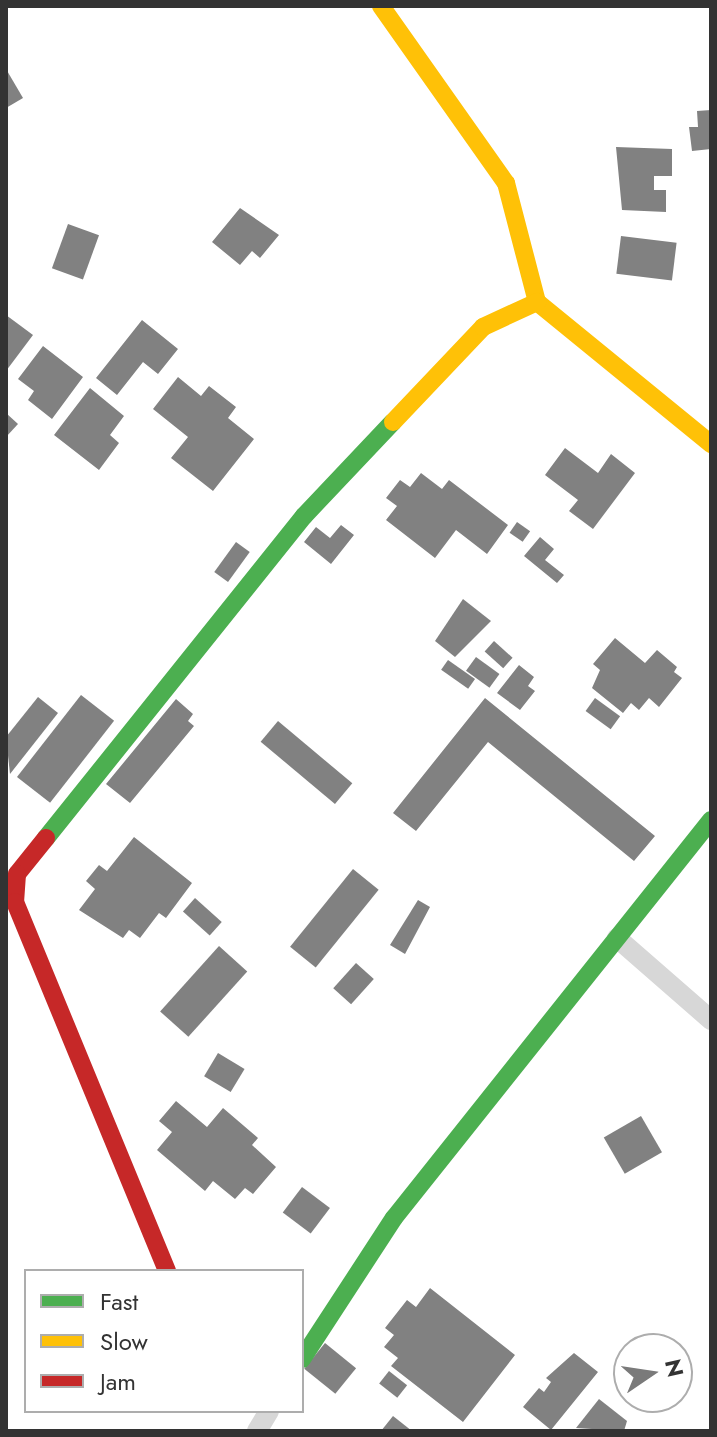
<!DOCTYPE html>
<html>
<head>
<meta charset="utf-8">
<style>
	body { margin:0 }
	#map { position:relative; width:717px; height:1437px; overflow:hidden; background:#fff; font-family:Jost,sans-serif }
	div>[style] { position:absolute }
	.building>* { inset:0; background:#818181; transform-origin:0 0 }
	.street>* { height:20px; margin:-10px; padding:0 10px; transform-origin:10px; border-radius:10px; background:#d7d7d7 }
	.fast>* { height:18px; margin:-9px; padding:0 9px; transform-origin:9px; border-radius:9px; background:#4caf50 }
	.slow>* { height:18px; margin:-9px; padding:0 9px; transform-origin:9px; border-radius:9px; background:#ffc107 }
	.jam>* { height:18px; margin:-9px; padding:0 9px; transform-origin:9px; border-radius:9px; background:#c62828 }
	span { translate:-50% -50%; white-space:nowrap; text-align:center; line-height:1.15; -webkit-text-stroke:8px #fff; paint-order:stroke }
	.frame { position:absolute; inset:0; border:8px solid #333; pointer-events:none }
	.legend { position:absolute; left:24px; top:1269px; width:280px; height:144px; box-sizing:border-box; background:#fff; border:2px solid #adadad; margin:0; padding:10px 14px; list-style:none; font-size:24px; color:#333 }
	.legend li { display:flex; align-items:center; gap:16px; height:40px }
	.legend b { width:40px; border:2px solid #adadad }
	.north { position:absolute; left:613px; top:1333px; width:80px; height:80px; box-sizing:border-box; background:#fff; border:2px solid #adadad; border-radius:50%; rotate:77deg; font-size:22px; font-weight:700; line-height:32px; text-align:center; color:#333 }
	.north::after { content:''; display:block; margin:auto; width:28px; height:36px; background:#7a7a7a; clip-path:polygon(50% 0,100% 100%,50% 72%,0 100%) }
</style>
</head>
<body>
<div id="map">
	<div class="building">
		<div style="clip-path:polygon(6px 69px,23px 98px,6px 108px)"></div>
		<div style="clip-path:polygon(711px 110px,711px 149px,692px 151px,689px 127px,698px 127px,697px 111px)"></div>
		<div style="clip-path:polygon(616px 147px,672px 149px,672px 176px,654px 176px,654px 190px,666px 190px,666px 212px,622px 210px)"></div>
		<div style="clip-path:polygon(240px 208px,279px 235px,260px 258px,252px 251px,240px 265px,212px 242px)"></div>
		<div style="left:68px;top:224px;width:33px;height:47px;rotate:20deg"></div>
		<div style="left:621px;top:236px;width:56px;height:38px;rotate:7deg"></div>
		<div style="clip-path:polygon(6px 315px,33px 335px,6px 371px)"></div>
		<div style="clip-path:polygon(142px 320px,178px 349px,158px 374px,143px 362px,117px 395px,96px 378px)"></div>
		<div style="clip-path:polygon(43px 346px,83px 377px,52px 419px,28px 400px,34px 391px,18px 379px)"></div>
		<div style="clip-path:polygon(178px 377px,201px 396px,209px 386px,236px 407px,228px 418px,254px 439px,213px 491px,171px 458px,188px 437px,153px 409px)"></div>
		<div style="clip-path:polygon(90px 388px,124px 416px,110px 435px,119px 443px,99px 470px,54px 435px)"></div>
		<div style="clip-path:polygon(6px 413px,18px 424px,6px 437px)"></div>
		<div style="clip-path:polygon(565px 448px,598px 473px,611px 454px,635px 473px,593px 529px,569px 511px,578px 500px,545px 475px)"></div>
		<div style="clip-path:polygon(421px 473px,442px 489px,449px 480px,508px 525px,487px 554px,456px 530px,435px 558px,386px 520px,397px 506px,386px 498px,400px 480px,410px 487px)"></div>
		<div style="left:517px;top:522px;width:16px;height:13px;rotate:35deg"></div>
		<div style="clip-path:polygon(341px 525px,354px 535px,331px 564px,304px 542px,316px 527px,330px 538px)"></div>
		<div style="clip-path:polygon(540px 537px,554px 549px,545px 560px,564px 575px,557px 583px,524px 556px)"></div>
		<div style="left:236px;top:542px;width:17px;height:37px;rotate:36deg"></div>
		<div style="clip-path:polygon(463px 599px,491px 621px,455px 657px,435px 641px)"></div>
		<div style="clip-path:polygon(615px 638px,645px 663px,657px 650px,677px 667px,674px 672px,682px 678px,659px 707px,649px 698px,639px 710px,631px 703px,623px 713px,592px 688px,600px 670px,593px 664px)"></div>
		<div style="left:494px;top:641px;width:25px;height:14px;rotate:42deg"></div>
		<div style="left:476px;top:657px;width:29px;height:17px;rotate:36deg"></div>
		<div style="left:448px;top:660px;width:33px;height:12px;rotate:35deg"></div>
		<div style="clip-path:polygon(519px 665px,534px 677px,528px 686px,535px 691px,520px 710px,497px 693px)"></div>
		<div style="left:81px;top:695px;width:42px;height:104px;rotate:38deg"></div>
		<div style="clip-path:polygon(38px 697px,58px 713px,10px 774px,6px 737px)"></div>
		<div style="clip-path:polygon(485px 698px,655px 836px,634px 861px,488px 742px,416px 831px,393px 813px)"></div>
		<div style="left:595px;top:698px;width:31px;height:16px;rotate:36deg"></div>
		<div style="clip-path:polygon(176px 699px,193px 714px,188px 721px,194px 726px,130px 803px,106px 784px)"></div>
		<div style="left:278px;top:721px;width:97px;height:27px;rotate:40deg"></div>
		<div style="clip-path:polygon(134px 837px,192px 883px,166px 918px,159px 913px,140px 938px,129px 930px,123px 938px,79px 910px,95px 889px,86px 881px,99px 865px,107px 871px)"></div>
		<div style="left:353px;top:869px;width:33px;height:100px;rotate:39deg"></div>
		<div style="left:195px;top:898px;width:36px;height:18px;rotate:42deg"></div>
		<div style="clip-path:polygon(418px 900px,430px 907px,405px 954px,390px 945px)"></div>
		<div style="left:219px;top:946px;width:38px;height:88px;rotate:42deg"></div>
		<div style="left:356px;top:963px;width:24px;height:34px;rotate:42deg"></div>
		<div style="left:218px;top:1053px;width:31px;height:27px;rotate:31deg"></div>
		<div style="clip-path:polygon(176px 1101px,207px 1127px,223px 1108px,258px 1138px,252px 1145px,276px 1167px,253px 1194px,245px 1188px,235px 1199px,213px 1181px,205px 1191px,157px 1150px,172px 1132px,159px 1121px)"></div>
		<div style="left:641px;top:1116px;width:42px;height:43px;rotate:60deg"></div>
		<div style="left:302px;top:1187px;width:35px;height:32px;rotate:37deg"></div>
		<div style="clip-path:polygon(430px 1288px,515px 1355px,463px 1422px,391px 1366px,398px 1358px,384px 1347px,394px 1335px,385px 1328px,407px 1300px,416px 1307px)"></div>
		<div style="left:325px;top:1343px;width:40px;height:33px;rotate:39deg"></div>
		<div style="clip-path:polygon(574px 1353px,598px 1372px,551px 1430px,523px 1407px,539px 1388px,544px 1392px,551px 1382px,546px 1378px)"></div>
		<div style="left:389px;top:1371px;width:23px;height:16px;rotate:38deg"></div>
		<div style="clip-path:polygon(599px 1399px,627px 1421px,624px 1431px,576px 1428px)"></div>
		<div style="clip-path:polygon(393px 1416px,412px 1431px,381px 1431px)"></div>
	</div>
	<div class="street">
		<div style="left:617px;top:938px;width:125px;rotate:41.1deg"></div>
		<div style="left:257px;top:1431px;width:23px;rotate:-59deg"></div>
	</div>
	<div class="fast">
		<div style="left:46px;top:838px;width:413px;rotate:-51.3deg"></div>
		<div style="left:304px;top:516px;width:129px;rotate:-46.6deg"></div>
		<div style="left:302px;top:1359px;width:168px;rotate:-56.9deg"></div>
		<div style="left:394px;top:1218px;width:509px;rotate:-51.46deg"></div>
	</div>
	<div class="slow">
		<div style="left:381px;top:6px;width:217px;rotate:54.8deg"></div>
		<div style="left:506px;top:183px;width:123px;rotate:75.4deg"></div>
		<div style="left:537px;top:302px;width:225px;rotate:39.2deg"></div>
		<div style="left:393px;top:422px;width:131px;rotate:-46.5deg"></div>
		<div style="left:483px;top:327px;width:60px;rotate:-24.8deg"></div>
	</div>
	<div class="jam">
		<div style="left:46px;top:838px;width:46px;rotate:128.9deg"></div>
		<div style="left:17px;top:874px;width:28px;rotate:94deg"></div>
		<div style="left:15px;top:902px;width:399px;rotate:67.6deg"></div>
	</div>
	<div class="frame"></div>
	<ul class="legend">
	<li><b style="height:10px;background:#4caf50"></b>Fast</li>
	<li><b style="height:10px;background:#ffc107"></b>Slow</li>
	<li><b style="height:10px;background:#c62828"></b>Jam</li>
	</ul>
	<div class="north">N</div>
</div>
</body>
</html>
